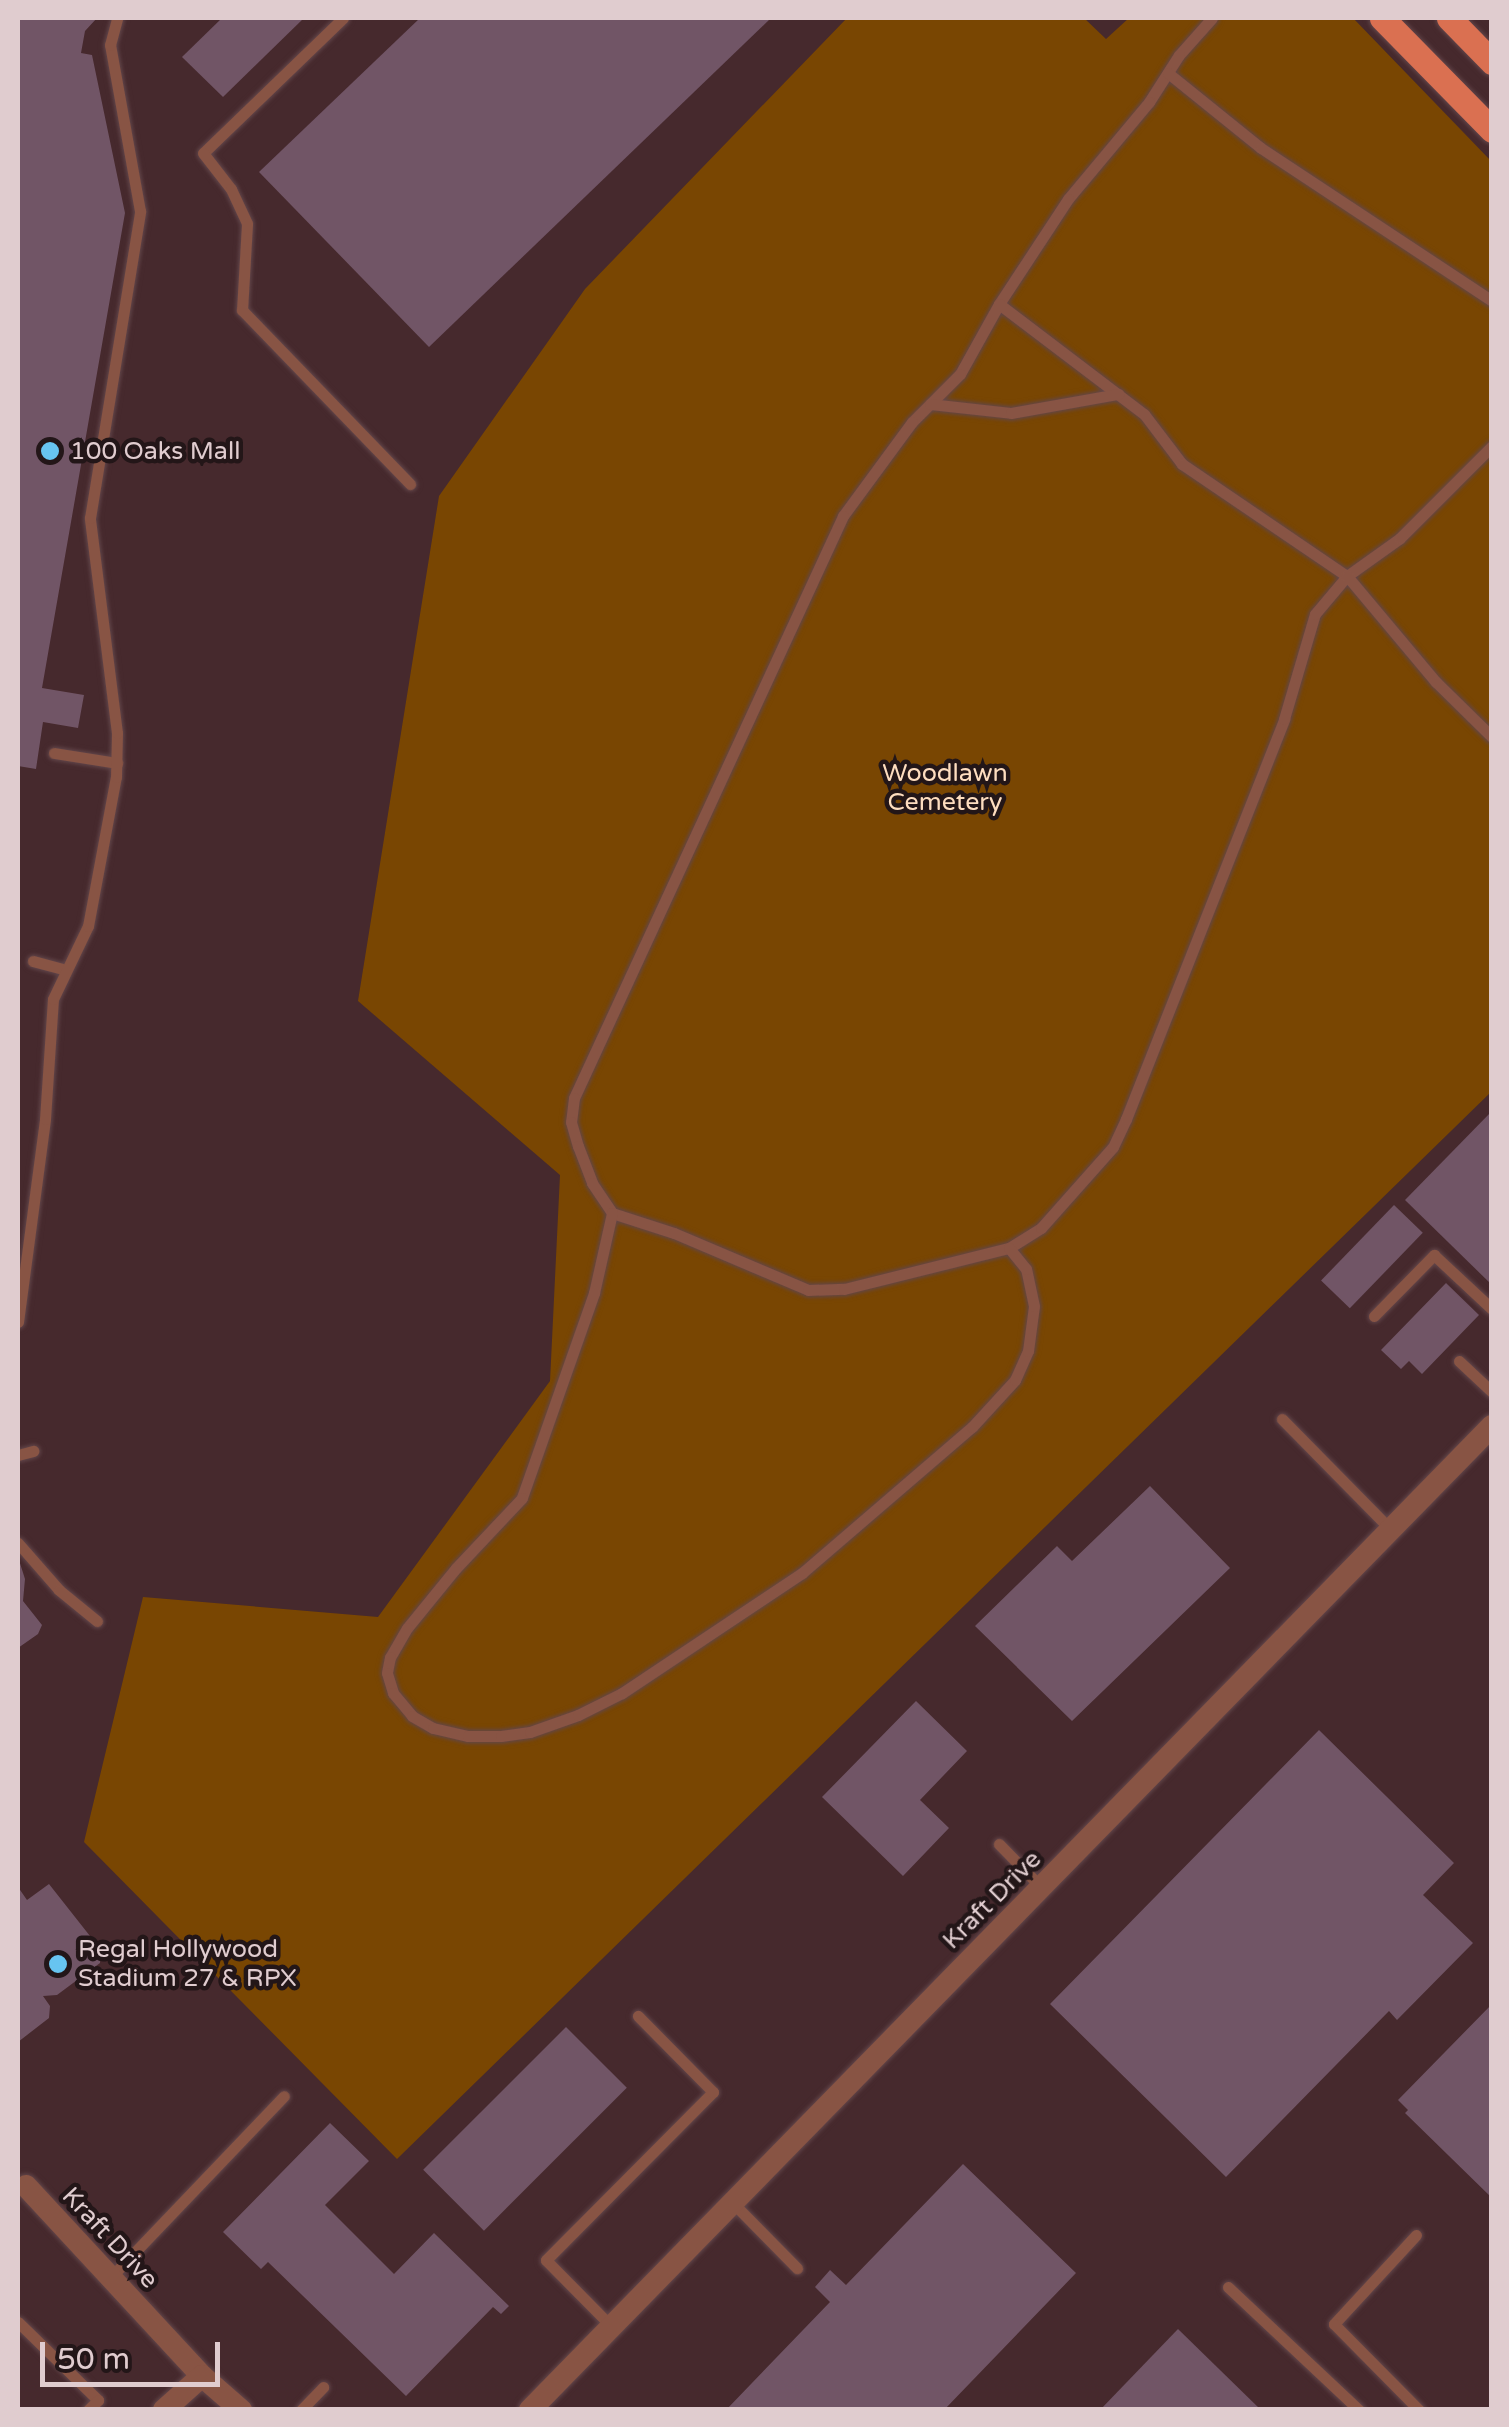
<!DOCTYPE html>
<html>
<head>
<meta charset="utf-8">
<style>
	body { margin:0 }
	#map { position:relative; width:1509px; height:2427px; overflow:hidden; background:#46292d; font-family:"Varela Round",sans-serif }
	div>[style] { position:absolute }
	.green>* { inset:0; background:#794602 }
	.building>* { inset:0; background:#715566; transform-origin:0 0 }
	.roads { filter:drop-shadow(0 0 2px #62464a) drop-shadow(0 0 2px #62464a) }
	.lane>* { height:11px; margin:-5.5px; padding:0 5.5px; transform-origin:5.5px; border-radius:5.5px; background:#885444 }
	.street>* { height:22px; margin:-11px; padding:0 11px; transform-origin:11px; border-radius:11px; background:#885444 }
	.primary>* { height:25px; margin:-12.5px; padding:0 12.5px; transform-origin:12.5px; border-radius:12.5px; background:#da7051 }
	.dots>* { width:28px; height:28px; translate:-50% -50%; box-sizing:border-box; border:5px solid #231618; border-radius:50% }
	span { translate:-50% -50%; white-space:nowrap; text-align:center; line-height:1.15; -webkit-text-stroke:9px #231618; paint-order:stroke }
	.poi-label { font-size:25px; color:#e0cccf }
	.left { translate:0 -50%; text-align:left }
	.park-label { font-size:25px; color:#feddbf }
	.street-label { font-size:25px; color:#e0cccf }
	.frame { position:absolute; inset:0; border:20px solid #e0cccf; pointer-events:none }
	.scale { position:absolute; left:40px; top:2342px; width:180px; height:45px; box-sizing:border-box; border:5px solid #e0cccf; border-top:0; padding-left:12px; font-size:30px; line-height:35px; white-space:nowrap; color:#e0cccf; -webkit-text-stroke:8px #231618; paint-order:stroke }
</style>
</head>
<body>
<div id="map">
	<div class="green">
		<div style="clip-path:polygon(847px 18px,1084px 18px,1106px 39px,1129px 18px,1353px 18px,1491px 161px,1491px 1092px,397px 2159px,84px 1842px,143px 1597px,378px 1617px,550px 1381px,560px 1175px,358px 1001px,439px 496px,585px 289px)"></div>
	</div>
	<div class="building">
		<div style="clip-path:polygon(18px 18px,97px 18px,85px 31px,81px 53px,92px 55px,125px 213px,42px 688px,84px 695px,78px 728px,43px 722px,36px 769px,18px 766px)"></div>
		<div style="clip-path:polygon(222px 18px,304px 18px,223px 97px,182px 57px)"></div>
		<div style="clip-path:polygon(420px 18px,771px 18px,429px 347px,259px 172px)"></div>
		<div style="clip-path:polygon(1492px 1111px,1492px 1285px,1405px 1200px)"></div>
		<div style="left:1394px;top:1205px;width:40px;height:105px;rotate:44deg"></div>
		<div style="clip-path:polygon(1446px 1283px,1479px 1315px,1422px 1374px,1409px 1361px,1401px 1369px,1381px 1350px)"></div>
		<div style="clip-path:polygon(1150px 1486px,1230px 1568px,1072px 1721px,975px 1626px,1057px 1546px,1072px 1561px)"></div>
		<div style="clip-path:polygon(18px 1557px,25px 1579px,23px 1601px,42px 1625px,38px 1634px,18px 1648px)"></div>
		<div style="clip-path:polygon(916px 1701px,967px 1751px,920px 1800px,949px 1828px,903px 1876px,822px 1797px)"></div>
		<div style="clip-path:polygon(1319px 1730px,1454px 1863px,1423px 1895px,1473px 1943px,1397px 2020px,1389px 2011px,1226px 2177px,1050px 2004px)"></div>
		<div style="clip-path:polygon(49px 1884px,101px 1950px,100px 1963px,57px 1995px,43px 1996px,50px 2006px,49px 2018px,18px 2042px,18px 1887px,27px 1900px)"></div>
		<div style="clip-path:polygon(1492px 2004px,1492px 2198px,1405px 2113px,1408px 2110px,1398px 2100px)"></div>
		<div style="left:566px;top:2027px;width:86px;height:202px;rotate:45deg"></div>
		<div style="clip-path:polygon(330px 2123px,369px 2161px,325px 2205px,394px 2274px,434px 2233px,509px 2306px,501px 2314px,493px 2307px,406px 2396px,268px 2262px,261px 2269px,223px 2232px)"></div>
		<div style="clip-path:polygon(963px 2164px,1076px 2273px,944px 2410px,726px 2410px,830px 2302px,815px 2287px,830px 2270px,846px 2285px)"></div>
		<div style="clip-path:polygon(1178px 2329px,1261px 2410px,1100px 2410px)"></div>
	</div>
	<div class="roads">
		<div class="lane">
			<div style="left:343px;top:18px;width:194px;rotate:136deg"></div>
			<div style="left:203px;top:153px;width:46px;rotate:52.1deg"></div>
			<div style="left:231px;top:189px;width:38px;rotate:65deg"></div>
			<div style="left:247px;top:224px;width:86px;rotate:93.3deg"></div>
			<div style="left:242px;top:310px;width:242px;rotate:46deg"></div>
			<div style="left:1212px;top:18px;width:50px;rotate:131.7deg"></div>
			<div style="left:1179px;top:55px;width:56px;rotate:122.6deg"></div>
			<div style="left:1149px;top:102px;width:126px;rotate:129.9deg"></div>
			<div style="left:1068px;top:199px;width:126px;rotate:123.3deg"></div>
			<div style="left:999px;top:304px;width:80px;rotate:119.1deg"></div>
			<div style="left:960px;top:374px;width:68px;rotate:135deg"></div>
			<div style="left:912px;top:422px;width:117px;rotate:126.3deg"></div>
			<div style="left:843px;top:516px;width:641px;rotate:114.81deg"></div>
			<div style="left:574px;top:1098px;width:24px;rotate:97deg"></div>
			<div style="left:571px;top:1122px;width:25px;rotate:74deg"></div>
			<div style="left:578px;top:1146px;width:40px;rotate:69deg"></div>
			<div style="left:592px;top:1183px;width:36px;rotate:56deg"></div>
			<div style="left:612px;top:1213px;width:65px;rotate:17.9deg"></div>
			<div style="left:674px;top:1233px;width:146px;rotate:23deg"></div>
			<div style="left:808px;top:1290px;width:36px;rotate:-2deg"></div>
			<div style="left:844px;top:1289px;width:170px;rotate:-14deg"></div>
			<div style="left:1009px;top:1248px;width:38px;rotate:-32deg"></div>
			<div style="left:1041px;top:1228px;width:108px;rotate:-48.4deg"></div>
			<div style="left:1113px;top:1147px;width:31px;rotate:-65deg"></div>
			<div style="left:1126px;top:1119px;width:430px;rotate:-68.4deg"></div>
			<div style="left:1284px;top:719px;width:109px;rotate:-73.6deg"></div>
			<div style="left:1315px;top:614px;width:50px;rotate:-49.9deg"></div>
			<div style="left:1347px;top:576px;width:65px;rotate:-35.6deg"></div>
			<div style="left:1400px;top:538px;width:130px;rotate:-45deg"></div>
			<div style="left:1168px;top:73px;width:119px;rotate:38.9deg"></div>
			<div style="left:1261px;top:148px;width:277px;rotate:33.5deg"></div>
			<div style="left:999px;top:304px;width:182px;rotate:37.2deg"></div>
			<div style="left:1144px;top:414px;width:63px;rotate:52.8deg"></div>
			<div style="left:1182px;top:464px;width:199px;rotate:34.2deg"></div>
			<div style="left:1347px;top:576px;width:138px;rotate:50deg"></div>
			<div style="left:1436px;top:682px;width:78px;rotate:44.5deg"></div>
			<div style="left:930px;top:404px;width:81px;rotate:6.3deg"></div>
			<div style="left:1011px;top:413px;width:109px;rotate:-10.1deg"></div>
			<div style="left:54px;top:753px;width:64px;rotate:9deg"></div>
			<div style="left:33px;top:961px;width:34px;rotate:15deg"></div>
			<div style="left:612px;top:1213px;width:82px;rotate:102.7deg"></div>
			<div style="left:594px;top:1293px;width:217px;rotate:109.4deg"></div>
			<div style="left:522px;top:1498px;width:96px;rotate:133.3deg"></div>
			<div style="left:456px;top:1568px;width:77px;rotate:129.2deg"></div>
			<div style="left:407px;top:1628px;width:34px;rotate:120deg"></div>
			<div style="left:390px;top:1657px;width:16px;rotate:101deg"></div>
			<div style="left:387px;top:1673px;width:21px;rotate:73deg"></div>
			<div style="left:393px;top:1693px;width:30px;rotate:50deg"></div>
			<div style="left:412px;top:1716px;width:24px;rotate:30deg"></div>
			<div style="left:433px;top:1728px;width:36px;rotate:13deg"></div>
			<div style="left:468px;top:1736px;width:33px"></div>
			<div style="left:501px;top:1736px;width:29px;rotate:-8deg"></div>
			<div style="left:530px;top:1732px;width:51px;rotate:-19.5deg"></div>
			<div style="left:578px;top:1715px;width:49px;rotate:-26.6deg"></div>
			<div style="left:622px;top:1693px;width:216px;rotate:-33.7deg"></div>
			<div style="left:802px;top:1573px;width:224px;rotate:-40.7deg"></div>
			<div style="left:972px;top:1427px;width:64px;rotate:-47.5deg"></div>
			<div style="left:1015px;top:1380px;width:32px;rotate:-66deg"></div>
			<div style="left:1028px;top:1351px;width:45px;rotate:-82.4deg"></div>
			<div style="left:1034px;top:1306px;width:38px;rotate:-102deg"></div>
			<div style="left:1026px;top:1269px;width:27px;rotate:-129deg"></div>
			<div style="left:1374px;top:1316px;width:86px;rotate:-45.5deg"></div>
			<div style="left:1434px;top:1255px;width:79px;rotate:43deg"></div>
			<div style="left:18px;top:1322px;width:205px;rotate:-82.4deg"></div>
			<div style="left:45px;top:1119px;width:120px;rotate:-86.2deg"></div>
			<div style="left:53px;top:999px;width:81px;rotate:-64.4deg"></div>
			<div style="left:88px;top:926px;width:152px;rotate:-79.4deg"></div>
			<div style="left:116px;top:777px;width:44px;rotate:-88.7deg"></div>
			<div style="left:117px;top:733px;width:217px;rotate:-97.2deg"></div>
			<div style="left:90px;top:518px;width:311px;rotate:-80.7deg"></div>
			<div style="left:140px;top:211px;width:169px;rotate:-100.2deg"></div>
			<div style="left:110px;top:45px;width:28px;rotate:-75deg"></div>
			<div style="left:1459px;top:1361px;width:45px;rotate:43.2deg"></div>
			<div style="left:1282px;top:1419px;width:156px;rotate:45.5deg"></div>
			<div style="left:18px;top:1455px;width:16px;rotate:-15deg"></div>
			<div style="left:18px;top:1543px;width:62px;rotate:48.9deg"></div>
			<div style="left:59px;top:1590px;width:49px;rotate:39.2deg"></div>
			<div style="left:999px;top:1844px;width:60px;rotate:45.7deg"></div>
			<div style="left:734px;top:2204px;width:90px;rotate:45.5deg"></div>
			<div style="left:1416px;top:2235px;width:121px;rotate:132.7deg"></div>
			<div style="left:1334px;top:2324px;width:121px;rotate:45.3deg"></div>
			<div style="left:111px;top:2277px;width:250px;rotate:-46.3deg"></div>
			<div style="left:1228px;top:2287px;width:180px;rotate:43.2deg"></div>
			<div style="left:18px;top:2322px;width:112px;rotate:44.3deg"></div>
			<div style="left:98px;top:2400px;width:14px;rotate:135deg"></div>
			<div style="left:612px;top:2327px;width:94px;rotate:-134.6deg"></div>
			<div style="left:546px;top:2260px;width:237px;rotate:-45.2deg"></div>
			<div style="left:713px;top:2092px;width:107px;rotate:-134.6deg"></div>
			<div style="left:301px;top:2410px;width:32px;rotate:-46deg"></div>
		</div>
		<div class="street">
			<div style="left:26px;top:2186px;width:259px;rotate:47.2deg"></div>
			<div style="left:202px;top:2376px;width:52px;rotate:41.1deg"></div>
			<div style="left:164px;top:2410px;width:51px;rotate:-41.8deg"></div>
			<div style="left:530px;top:2410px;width:1376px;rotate:-45.65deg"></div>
		</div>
		<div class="primary">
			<div style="left:1382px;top:18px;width:157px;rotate:45.5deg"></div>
			<div style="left:1449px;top:18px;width:62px;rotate:45.7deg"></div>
		</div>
	</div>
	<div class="dots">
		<div style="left:50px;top:451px;background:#67c4f0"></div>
		<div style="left:58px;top:1964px;background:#67c4f0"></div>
	</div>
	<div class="poi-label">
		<span class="left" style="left:70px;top:451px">100 Oaks Mall</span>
		<span class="left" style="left:78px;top:1964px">Regal Hollywood<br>Stadium 27 &amp; RPX</span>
	</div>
	<div class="park-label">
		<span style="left:945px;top:788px">Woodlawn<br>Cemetery</span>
	</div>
	<div class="street-label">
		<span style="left:992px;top:1900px;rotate:-45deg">Kraft Drive</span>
		<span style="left:110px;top:2238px;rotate:47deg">Kraft Drive</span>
	</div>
	<div class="frame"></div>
	<div class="scale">50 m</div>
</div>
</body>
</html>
